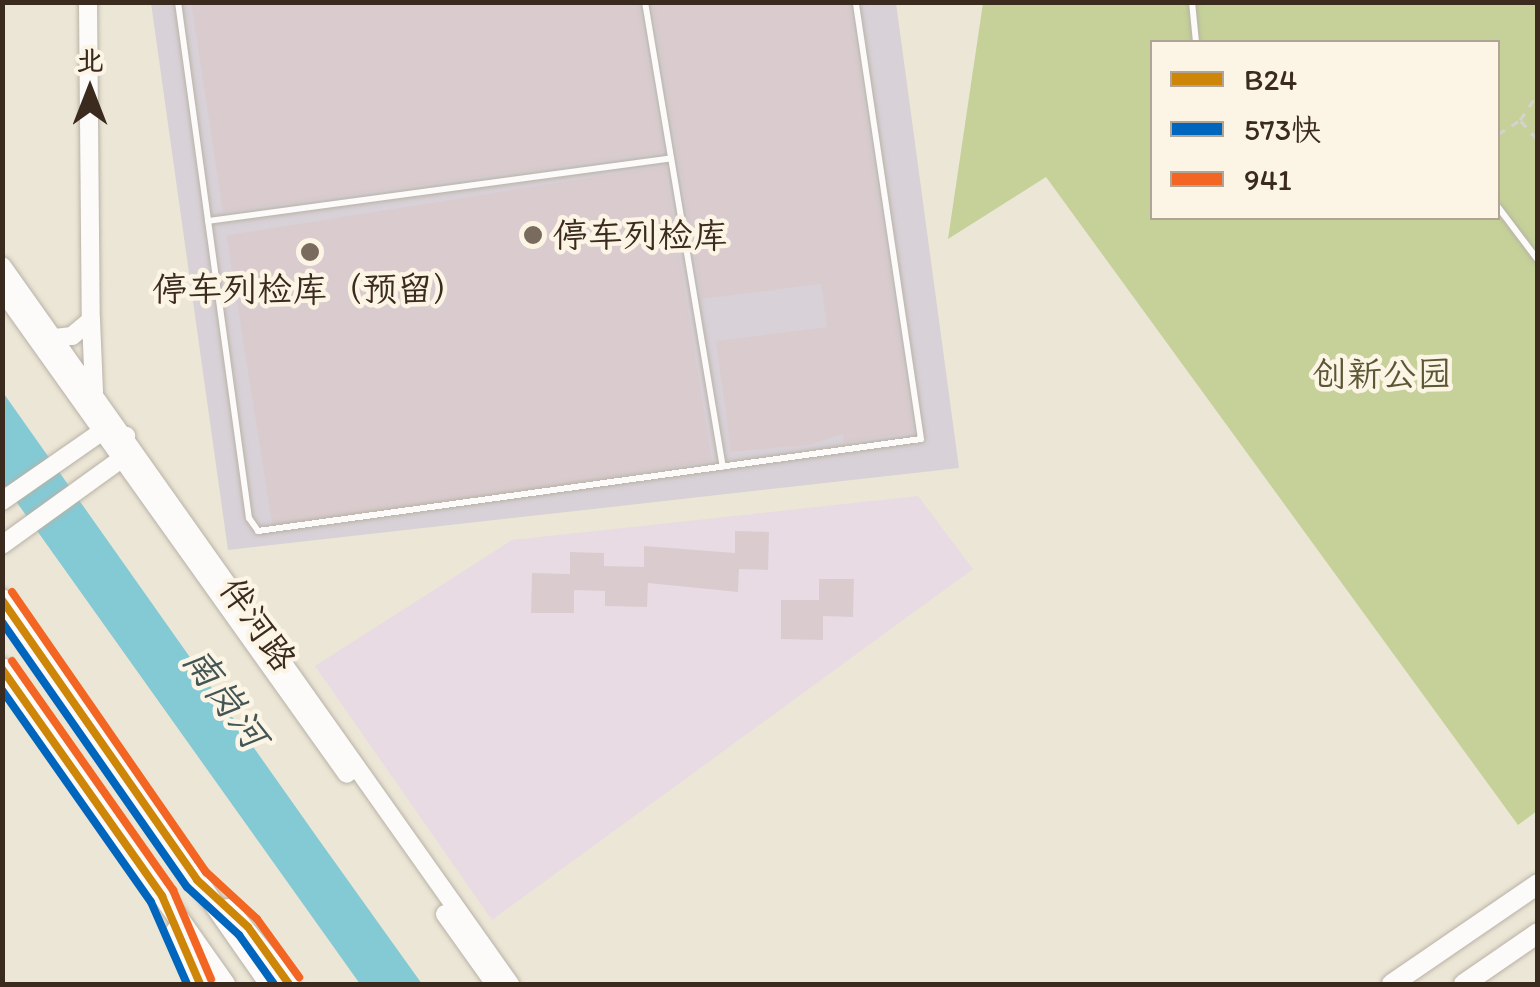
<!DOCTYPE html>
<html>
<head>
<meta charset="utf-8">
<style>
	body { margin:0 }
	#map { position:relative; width:1540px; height:987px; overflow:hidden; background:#ece6d6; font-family:Itim,"LXGW WenKai TC",sans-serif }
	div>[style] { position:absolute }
	.built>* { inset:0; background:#e9dbe4 }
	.industrial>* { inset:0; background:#d8d1d7 }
	.green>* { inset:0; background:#c5d198 }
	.water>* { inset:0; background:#84cad5 }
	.building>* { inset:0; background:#daccce; transform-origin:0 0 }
	.path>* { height:2.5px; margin-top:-1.25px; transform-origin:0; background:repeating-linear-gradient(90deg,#d5d2ce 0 8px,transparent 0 16px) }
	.roads { filter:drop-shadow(0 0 2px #b8b2a7) drop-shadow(0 0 2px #b8b2a7) }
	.lane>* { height:6px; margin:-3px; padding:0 3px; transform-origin:3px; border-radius:3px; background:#fcfbf9 }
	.secondary>* { height:18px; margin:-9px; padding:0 9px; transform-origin:9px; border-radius:9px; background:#fcfbf9 }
	.primary>* { height:20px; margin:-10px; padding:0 10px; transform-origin:10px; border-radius:10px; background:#fcfbf9 }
	.bus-1>* { height:8px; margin:-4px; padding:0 4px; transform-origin:4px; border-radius:4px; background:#ce8608 }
	.bus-2>* { height:8px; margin:-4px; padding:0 4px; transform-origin:4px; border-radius:4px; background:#0065bd }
	.bus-3>* { height:8px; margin:-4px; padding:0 4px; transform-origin:4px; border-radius:4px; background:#f26522 }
	.dots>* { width:28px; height:28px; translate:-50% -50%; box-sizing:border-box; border:5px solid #fcf5e5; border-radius:50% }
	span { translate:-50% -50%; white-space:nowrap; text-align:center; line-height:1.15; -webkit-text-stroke:9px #fcf5e5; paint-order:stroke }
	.poi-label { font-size:35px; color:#3b2a1e }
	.left { translate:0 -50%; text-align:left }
	.park-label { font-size:35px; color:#5b5734 }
	.street-label { font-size:35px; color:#3b2a1e }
	.water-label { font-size:38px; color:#435655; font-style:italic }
	.frame { position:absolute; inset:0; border:5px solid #3b2a1e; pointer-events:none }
	.legend { position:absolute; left:1150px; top:40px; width:350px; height:180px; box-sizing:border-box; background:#fcf5e5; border:2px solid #afa495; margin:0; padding:12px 18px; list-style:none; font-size:30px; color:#3b2a1e }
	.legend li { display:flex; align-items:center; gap:20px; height:50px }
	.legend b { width:50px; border:2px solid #afa495 }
	.north { position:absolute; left:40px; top:40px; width:100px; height:100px; -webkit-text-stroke:8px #fcf5e5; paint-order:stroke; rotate:0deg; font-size:28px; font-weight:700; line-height:40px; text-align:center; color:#3b2a1e }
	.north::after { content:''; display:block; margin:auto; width:35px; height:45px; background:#3b2a1e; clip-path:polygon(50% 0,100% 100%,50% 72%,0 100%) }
</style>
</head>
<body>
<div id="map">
	<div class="built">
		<div style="clip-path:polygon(918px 496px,973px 569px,492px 920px,315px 666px,512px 540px)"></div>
	</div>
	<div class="industrial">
		<div style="clip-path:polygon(151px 3px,896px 3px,959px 468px,228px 550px)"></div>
	</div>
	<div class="green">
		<div style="clip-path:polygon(evenodd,983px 3px,1537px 3px,1537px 811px,1518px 825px,1046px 177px,948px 239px,983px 3px,1152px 42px,1498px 42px,1498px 218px,1152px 218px,1152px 42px)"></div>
	</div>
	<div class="water">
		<div style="clip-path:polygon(2px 391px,319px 840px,422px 984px,360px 984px,3px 483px)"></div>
	</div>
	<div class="building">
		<div style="clip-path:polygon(191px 2px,638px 2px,663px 152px,223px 212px)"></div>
		<div style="clip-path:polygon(652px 2px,849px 2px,913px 432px,844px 443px,843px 434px,808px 445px,731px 452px,716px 341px,827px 327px,821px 284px,702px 299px)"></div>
		<div style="left:665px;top:166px;width:299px;height:444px;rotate:81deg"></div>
		<div style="clip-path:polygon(735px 531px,769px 532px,768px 570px,739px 569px,738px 592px,648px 583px,647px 607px,605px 606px,605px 591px,574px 590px,574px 613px,531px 613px,532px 573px,570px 574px,570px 552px,604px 553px,604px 566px,644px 567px,644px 546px,735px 553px)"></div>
		<div style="clip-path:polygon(819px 579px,854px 579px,853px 617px,823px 616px,823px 640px,781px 639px,781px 600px,819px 600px)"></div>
	</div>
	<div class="path">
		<div style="left:1521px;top:121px;width:25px;rotate:48deg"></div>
		<div style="left:1498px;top:134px;width:26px;rotate:-32deg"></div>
		<div style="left:1520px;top:120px;width:32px;rotate:-56deg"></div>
	</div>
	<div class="roads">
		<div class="lane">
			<div style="left:178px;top:2px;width:521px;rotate:82.17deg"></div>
			<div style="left:249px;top:518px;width:16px;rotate:55deg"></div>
			<div style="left:258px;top:531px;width:669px;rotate:-7.9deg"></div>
			<div style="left:921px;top:439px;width:442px;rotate:-98.5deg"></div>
			<div style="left:645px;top:2px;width:471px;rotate:80.5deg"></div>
			<div style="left:1192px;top:2px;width:40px;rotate:84.3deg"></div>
			<div style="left:1498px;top:207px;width:66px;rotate:53deg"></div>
			<div style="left:208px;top:221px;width:467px;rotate:-7.7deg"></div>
		</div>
		<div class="secondary">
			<div style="left:88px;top:2px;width:318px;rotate:89.5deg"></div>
			<div style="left:2px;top:266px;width:880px;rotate:54.72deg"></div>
			<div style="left:2px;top:290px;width:594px;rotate:54.52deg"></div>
			<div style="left:55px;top:338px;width:17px;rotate:-7deg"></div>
			<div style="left:72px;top:336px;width:25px;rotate:-40deg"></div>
			<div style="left:91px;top:320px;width:72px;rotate:87.6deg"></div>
			<div style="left:2px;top:501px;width:124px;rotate:-34.8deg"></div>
			<div style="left:104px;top:430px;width:23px;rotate:15deg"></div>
			<div style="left:126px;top:436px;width:21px;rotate:95deg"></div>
			<div style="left:124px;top:457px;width:150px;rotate:144.2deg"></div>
			<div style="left:445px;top:914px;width:86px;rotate:54.5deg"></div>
		</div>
		<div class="primary">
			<div style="left:2px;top:599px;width:469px;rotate:55.2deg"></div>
			<div style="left:2px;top:668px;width:387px;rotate:54.8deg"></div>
			<div style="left:228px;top:909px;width:97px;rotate:50.9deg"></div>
			<div style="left:176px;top:931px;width:58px;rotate:65.6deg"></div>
			<div style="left:1392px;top:984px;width:177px;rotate:-34.4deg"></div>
			<div style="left:1464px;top:984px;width:90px;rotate:-34.6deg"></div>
		</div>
	</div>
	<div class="bus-1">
		<div style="left:2px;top:600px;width:341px;rotate:55.1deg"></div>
		<div style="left:197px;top:880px;width:69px;rotate:42.7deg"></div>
		<div style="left:248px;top:927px;width:70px;rotate:54.3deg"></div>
		<div style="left:2px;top:669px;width:278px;rotate:54.8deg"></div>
		<div style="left:162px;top:896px;width:96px;rotate:66.6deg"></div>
	</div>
	<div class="bus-2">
		<div style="left:2px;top:622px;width:323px;rotate:55.1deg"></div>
		<div style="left:187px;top:887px;width:71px;rotate:42.7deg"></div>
		<div style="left:239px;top:935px;width:60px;rotate:54.5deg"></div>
		<div style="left:2px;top:690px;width:259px;rotate:54.9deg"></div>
		<div style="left:151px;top:902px;width:90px;rotate:66.3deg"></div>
	</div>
	<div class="bus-3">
		<div style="left:12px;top:592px;width:341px;rotate:55.3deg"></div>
		<div style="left:206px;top:872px;width:69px;rotate:42.7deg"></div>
		<div style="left:257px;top:919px;width:72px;rotate:54.1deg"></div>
		<div style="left:12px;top:661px;width:280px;rotate:54.9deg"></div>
		<div style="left:173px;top:890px;width:97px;rotate:66.9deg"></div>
	</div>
	<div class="dots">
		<div style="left:533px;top:235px;background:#796c5e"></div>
		<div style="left:310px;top:252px;background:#796c5e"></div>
	</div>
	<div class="poi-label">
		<span class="left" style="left:553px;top:235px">停车列检库</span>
		<span style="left:310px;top:289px">停车列检库（预留）</span>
	</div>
	<div class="park-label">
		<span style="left:1382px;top:374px">创新公园</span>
	</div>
	<div class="street-label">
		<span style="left:258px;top:624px;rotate:55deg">伴河路</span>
	</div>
	<div class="water-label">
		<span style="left:225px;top:698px;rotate:54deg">南岗河</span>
	</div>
	<div class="frame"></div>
	<ul class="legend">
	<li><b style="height:12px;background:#ce8608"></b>B24</li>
	<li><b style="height:12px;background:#0065bd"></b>573快</li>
	<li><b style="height:12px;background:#f26522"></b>941</li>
	</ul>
	<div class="north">北</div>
</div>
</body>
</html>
